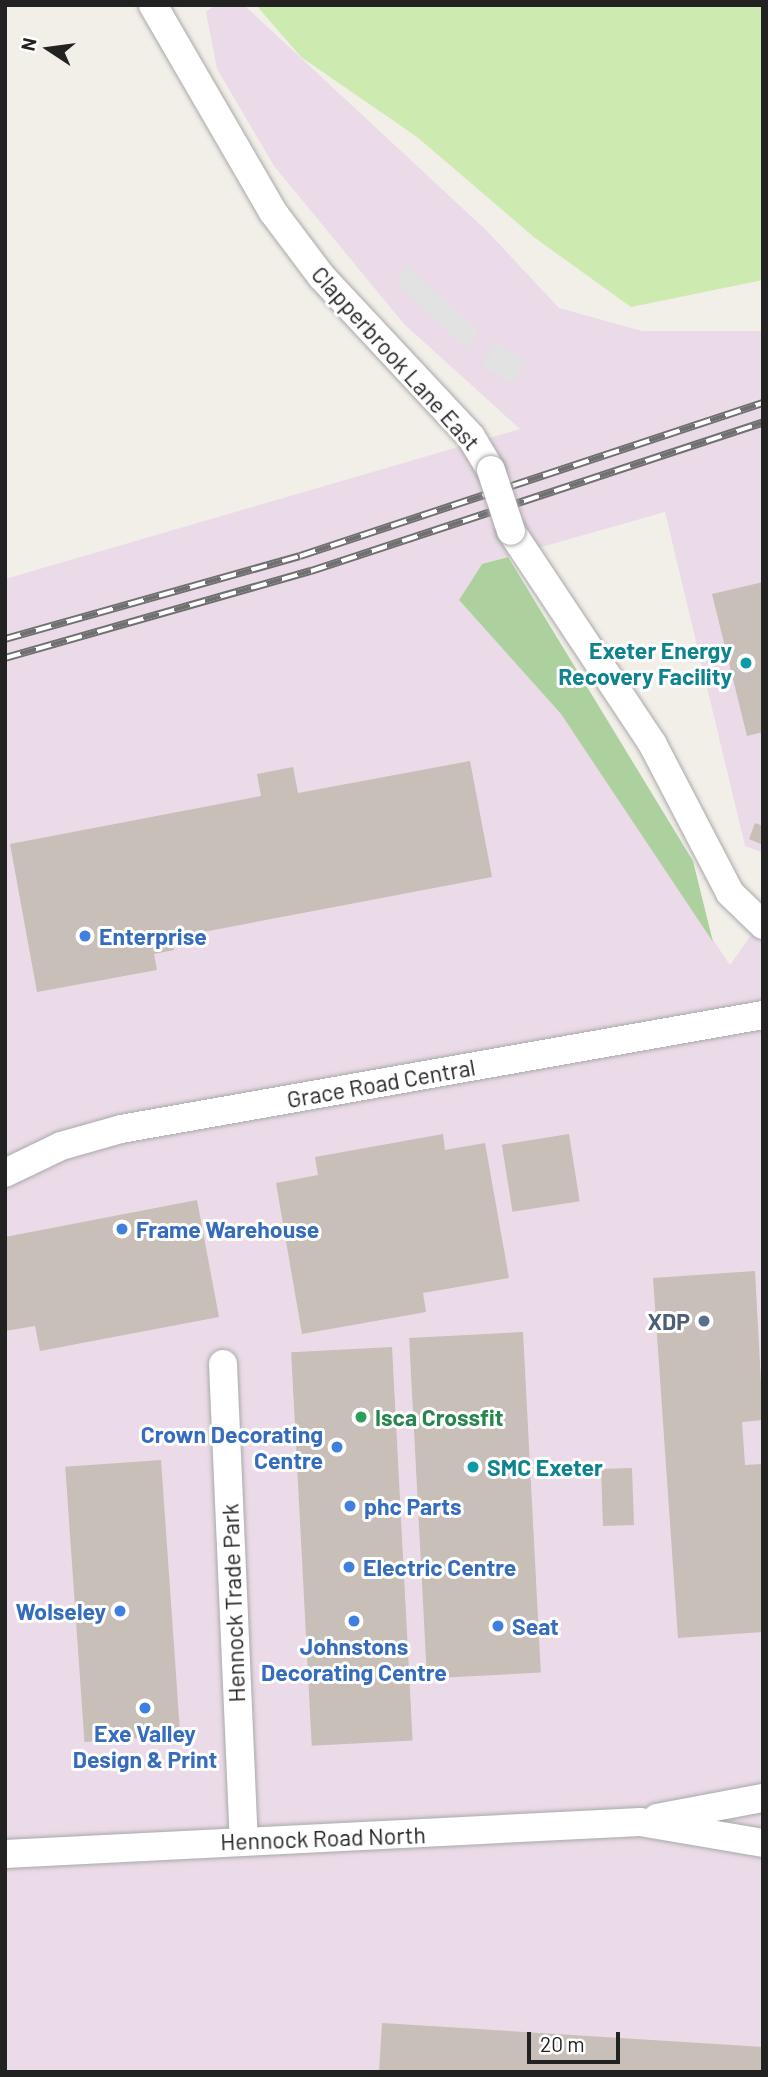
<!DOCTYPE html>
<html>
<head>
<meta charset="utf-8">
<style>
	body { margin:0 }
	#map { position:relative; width:768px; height:2077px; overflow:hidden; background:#f2efe9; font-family:Barlow,sans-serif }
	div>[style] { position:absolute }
	.industrial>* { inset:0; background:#ebdbe8 }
	.grass>* { inset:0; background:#cdebb0 }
	.forest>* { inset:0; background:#add19e }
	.parking>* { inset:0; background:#e2e2e2; transform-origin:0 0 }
	.building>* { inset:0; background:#c7bfb8; transform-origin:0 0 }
	.roads { filter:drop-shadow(0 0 2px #a9a9a9) drop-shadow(0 0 2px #a9a9a9) }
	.street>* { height:28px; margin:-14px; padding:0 14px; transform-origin:14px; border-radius:14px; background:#fff }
	.rail>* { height:8px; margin-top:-4px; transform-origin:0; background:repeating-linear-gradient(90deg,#fff 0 16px,#707070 0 32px); box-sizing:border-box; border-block:2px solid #707070 }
	.bridges { filter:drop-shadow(0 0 2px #a9a9a9) drop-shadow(0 0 2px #a9a9a9) }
	.street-bridge>* { height:28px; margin:-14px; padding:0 14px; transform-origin:14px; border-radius:14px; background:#fff }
	.dots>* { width:19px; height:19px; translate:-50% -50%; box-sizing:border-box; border:4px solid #fff; border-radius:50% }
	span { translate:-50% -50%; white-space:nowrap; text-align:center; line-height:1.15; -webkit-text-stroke:6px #fff; paint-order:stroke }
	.street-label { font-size:23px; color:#222 }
	.culture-label { font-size:23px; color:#0d838f; font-weight:700 }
	.right { translate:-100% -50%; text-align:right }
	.left { translate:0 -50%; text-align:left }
	.shop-label { font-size:23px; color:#366cbe; font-weight:700 }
	.service-label { font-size:23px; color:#4e5e75; font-weight:700 }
	.leisure-label { font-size:23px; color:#27864d; font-weight:700 }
	.frame { position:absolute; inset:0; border:7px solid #222; pointer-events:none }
	.north { position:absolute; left:14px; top:14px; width:70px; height:70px; -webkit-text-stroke:5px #fff; paint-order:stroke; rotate:283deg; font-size:19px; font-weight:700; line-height:28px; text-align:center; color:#222 }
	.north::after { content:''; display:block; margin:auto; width:24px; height:32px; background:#222; clip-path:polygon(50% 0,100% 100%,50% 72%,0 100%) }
	.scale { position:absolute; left:527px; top:2032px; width:93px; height:32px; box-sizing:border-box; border:4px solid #222; border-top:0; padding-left:9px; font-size:21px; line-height:24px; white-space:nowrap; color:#222; -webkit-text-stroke:5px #fff; paint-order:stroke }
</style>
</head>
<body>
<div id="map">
	<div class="industrial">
		<div style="clip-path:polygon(215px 5px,244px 5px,487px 231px,559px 308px,642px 331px,763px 331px,763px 853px,745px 846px,665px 512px,482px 564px,459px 600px,561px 714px,730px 965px,763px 918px,763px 2072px,5px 2072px,5px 579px,520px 429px,404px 324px,274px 166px,217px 69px,206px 12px)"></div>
	</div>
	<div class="grass">
		<div style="clip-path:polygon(256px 5px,763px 5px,763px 280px,631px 307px,535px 238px,417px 137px,301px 57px)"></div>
	</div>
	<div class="forest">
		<div style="clip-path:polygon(508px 557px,693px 861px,713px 942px,561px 714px,459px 600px,482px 564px)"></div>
	</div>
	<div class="parking">
		<div style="clip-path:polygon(406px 265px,478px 331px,468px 349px,397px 285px)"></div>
		<div style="left:495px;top:343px;width:35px;height:26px;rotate:29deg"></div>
	</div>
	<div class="building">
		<div style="clip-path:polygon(763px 582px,763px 732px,747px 736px,712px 594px)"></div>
		<div style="clip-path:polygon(470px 761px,492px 877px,172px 938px,174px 950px,154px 954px,157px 970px,37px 992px,10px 844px,261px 796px,257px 774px,293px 767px,298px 793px)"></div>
		<div style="clip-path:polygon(755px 823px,763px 826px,763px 845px,749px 839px)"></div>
		<div style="clip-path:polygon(443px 1134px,445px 1150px,485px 1143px,509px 1278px,423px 1293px,426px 1312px,302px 1334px,276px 1183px,318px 1175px,315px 1157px)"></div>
		<div style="left:569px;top:1134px;width:68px;height:68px;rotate:81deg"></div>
		<div style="clip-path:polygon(197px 1200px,219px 1317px,40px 1351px,35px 1326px,5px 1331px,5px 1237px)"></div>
		<div style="clip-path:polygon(755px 1271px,763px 1420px,742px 1422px,745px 1465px,763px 1464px,763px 1632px,678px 1638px,653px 1278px)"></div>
		<div style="left:523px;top:1332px;width:341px;height:114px;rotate:87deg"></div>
		<div style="left:392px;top:1347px;width:394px;height:101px;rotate:87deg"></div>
		<div style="left:161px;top:1460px;width:276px;height:96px;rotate:86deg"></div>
		<div style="left:632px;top:1468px;width:57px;height:31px;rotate:88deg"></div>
		<div style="clip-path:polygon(382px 2023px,763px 2047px,763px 2072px,379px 2072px)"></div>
	</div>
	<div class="roads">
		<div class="street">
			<div style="left:153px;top:5px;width:239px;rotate:59.9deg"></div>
			<div style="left:273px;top:212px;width:80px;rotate:53.1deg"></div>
			<div style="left:321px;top:276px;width:220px;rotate:47deg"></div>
			<div style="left:471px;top:437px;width:39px;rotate:59deg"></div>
			<div style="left:511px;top:531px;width:255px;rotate:56.4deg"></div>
			<div style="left:652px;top:743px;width:169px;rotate:62.5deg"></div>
			<div style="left:730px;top:893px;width:46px;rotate:44.1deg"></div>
			<div style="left:5px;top:1173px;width:62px;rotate:-25.7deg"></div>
			<div style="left:61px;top:1146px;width:62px;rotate:-15.8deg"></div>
			<div style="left:121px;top:1129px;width:652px;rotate:-10.07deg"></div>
			<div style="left:223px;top:1364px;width:477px;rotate:87.5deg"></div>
			<div style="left:657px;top:1818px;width:108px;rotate:-10.7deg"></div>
			<div style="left:5px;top:1854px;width:636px;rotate:-2.88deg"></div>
			<div style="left:640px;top:1822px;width:125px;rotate:9.7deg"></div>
		</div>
	</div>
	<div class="rail">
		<div style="left:5px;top:639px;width:306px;rotate:-15.7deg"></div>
		<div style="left:300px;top:556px;width:488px;rotate:-18.3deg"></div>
		<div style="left:5px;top:658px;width:318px;rotate:-15.9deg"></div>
		<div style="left:311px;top:571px;width:476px;rotate:-18.2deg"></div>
	</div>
	<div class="bridges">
		<div class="street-bridge">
			<div style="left:491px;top:470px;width:64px;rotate:71.8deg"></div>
		</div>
	</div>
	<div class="dots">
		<div style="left:746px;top:663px;background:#0f9aa8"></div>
		<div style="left:85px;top:936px;background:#3f7fe0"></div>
		<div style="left:122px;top:1229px;background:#3f7fe0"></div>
		<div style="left:704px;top:1321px;background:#5c6f8a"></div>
		<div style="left:361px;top:1417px;background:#2e9e5b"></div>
		<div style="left:337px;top:1447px;background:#3f7fe0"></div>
		<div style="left:473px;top:1467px;background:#0f9aa8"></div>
		<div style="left:350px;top:1506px;background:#3f7fe0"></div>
		<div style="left:349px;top:1567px;background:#3f7fe0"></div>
		<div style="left:120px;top:1611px;background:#3f7fe0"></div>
		<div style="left:354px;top:1621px;background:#3f7fe0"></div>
		<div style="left:498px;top:1626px;background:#3f7fe0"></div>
		<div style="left:145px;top:1708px;background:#3f7fe0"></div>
	</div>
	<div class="street-label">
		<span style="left:396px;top:358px;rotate:48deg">Clapperbrook Lane East</span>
		<span style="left:381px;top:1083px;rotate:-10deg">Grace Road Central</span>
		<span style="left:233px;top:1603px;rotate:-92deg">Hennock Trade Park</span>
		<span style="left:323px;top:1838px;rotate:-2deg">Hennock Road North</span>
	</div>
	<div class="culture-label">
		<span class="right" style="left:732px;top:663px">Exeter Energy<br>Recovery Facility</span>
		<span class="left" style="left:487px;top:1467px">SMC Exeter</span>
	</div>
	<div class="shop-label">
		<span class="left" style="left:99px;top:936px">Enterprise</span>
		<span class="left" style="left:136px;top:1229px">Frame Warehouse</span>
		<span class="right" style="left:323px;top:1447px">Crown Decorating<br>Centre</span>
		<span class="left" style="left:364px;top:1506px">phc Parts</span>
		<span class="left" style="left:363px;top:1567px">Electric Centre</span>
		<span class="right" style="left:106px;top:1611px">Wolseley</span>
		<span class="left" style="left:512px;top:1626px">Seat</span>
		<span style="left:354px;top:1659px">Johnstons<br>Decorating Centre</span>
		<span style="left:145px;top:1746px">Exe Valley<br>Design &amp; Print</span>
	</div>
	<div class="service-label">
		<span class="right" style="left:690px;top:1321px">XDP</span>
	</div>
	<div class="leisure-label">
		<span class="left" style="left:375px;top:1417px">Isca Crossfit</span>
	</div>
	<div class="frame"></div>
	<div class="north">N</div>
	<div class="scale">20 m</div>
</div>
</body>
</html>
